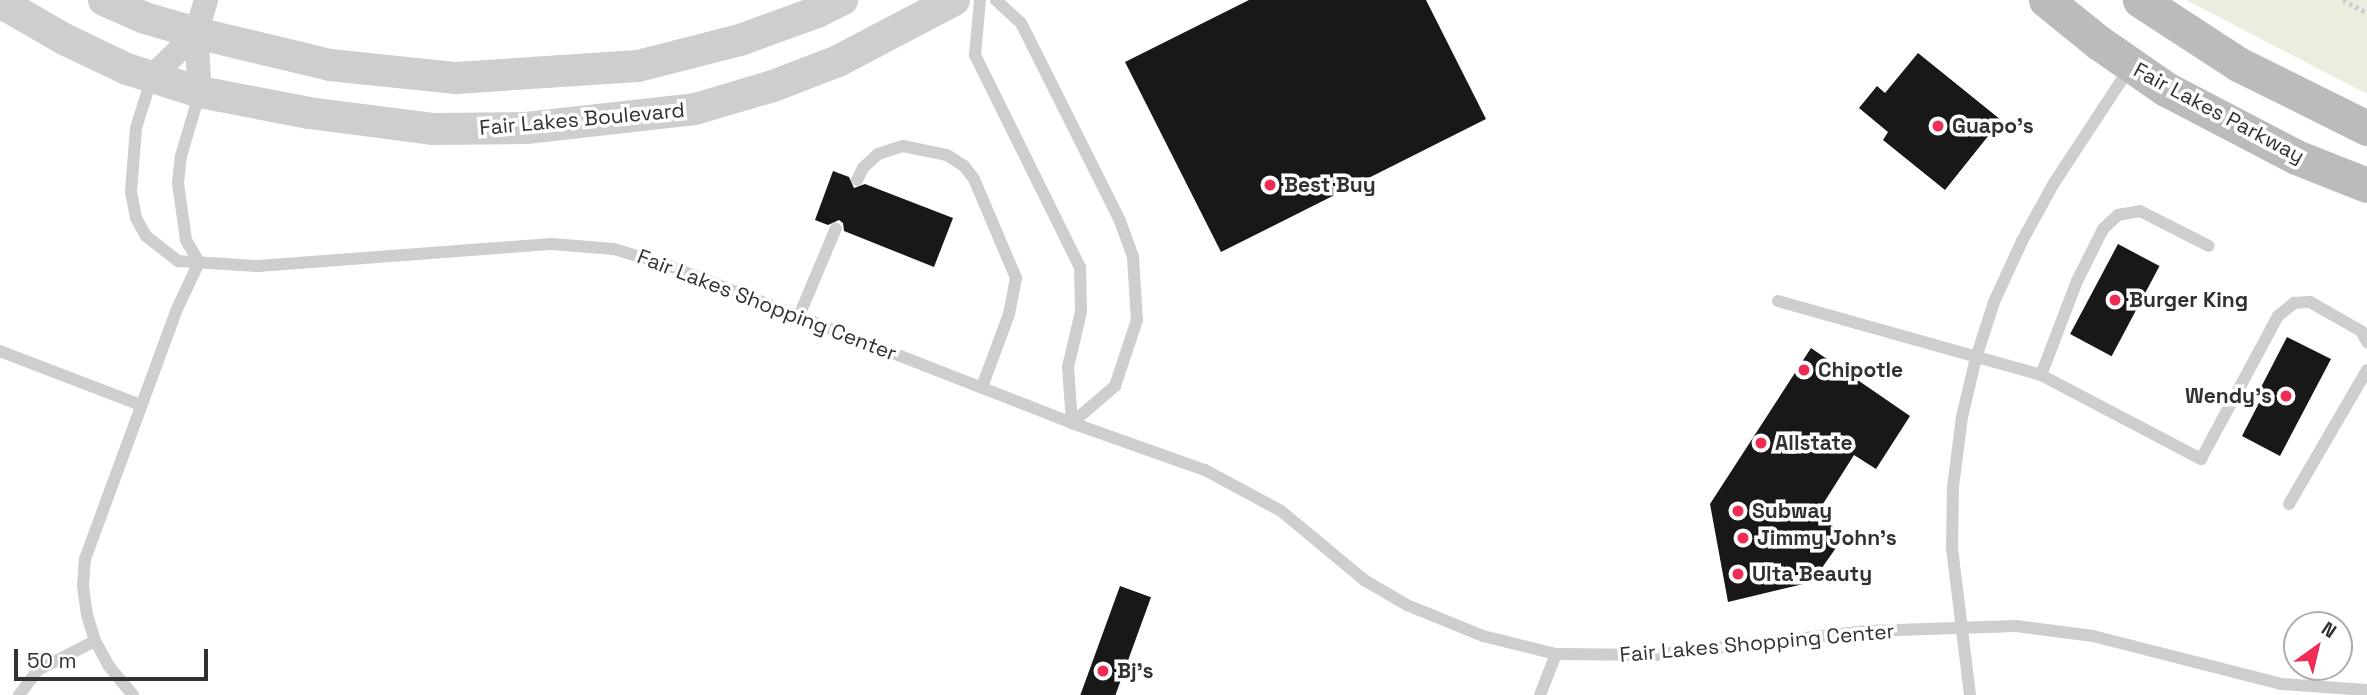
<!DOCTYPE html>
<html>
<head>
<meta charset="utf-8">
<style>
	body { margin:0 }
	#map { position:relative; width:2367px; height:695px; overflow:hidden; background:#fff; font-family:"Space Grotesk",sans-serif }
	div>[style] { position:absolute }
	.green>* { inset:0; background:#e9eedf }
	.building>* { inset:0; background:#181818; transform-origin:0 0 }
	.path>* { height:4.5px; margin-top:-2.25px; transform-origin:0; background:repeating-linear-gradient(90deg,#cecece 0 3.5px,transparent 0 7px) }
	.service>* { height:12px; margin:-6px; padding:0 6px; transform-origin:6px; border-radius:6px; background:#cecece }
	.minor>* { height:24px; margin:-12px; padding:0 12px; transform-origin:12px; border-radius:12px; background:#cecece }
	.tertiary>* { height:32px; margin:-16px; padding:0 16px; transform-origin:16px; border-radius:16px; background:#cecece }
	.secondary>* { height:35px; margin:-17.5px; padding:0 17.5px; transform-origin:17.5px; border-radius:17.5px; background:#bbb }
	.dots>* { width:19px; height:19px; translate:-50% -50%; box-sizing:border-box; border:4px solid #fff; border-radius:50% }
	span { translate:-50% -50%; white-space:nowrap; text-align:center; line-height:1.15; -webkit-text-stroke:7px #fff; paint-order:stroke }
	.street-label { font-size:21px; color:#313131 }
	.poi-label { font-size:21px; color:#313131; font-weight:700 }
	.left { translate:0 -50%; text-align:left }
	.right { translate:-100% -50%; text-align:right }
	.north { position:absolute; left:2283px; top:611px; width:70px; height:70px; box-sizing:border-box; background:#fff; border:2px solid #adadad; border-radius:50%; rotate:34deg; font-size:19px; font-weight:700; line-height:28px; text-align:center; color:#313131 }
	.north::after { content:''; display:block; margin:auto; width:24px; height:32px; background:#ef2c53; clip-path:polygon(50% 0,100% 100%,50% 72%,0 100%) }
	.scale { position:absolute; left:14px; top:649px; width:194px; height:32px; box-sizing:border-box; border:4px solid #313131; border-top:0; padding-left:9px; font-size:21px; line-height:24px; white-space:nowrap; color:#313131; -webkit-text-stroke:5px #fff; paint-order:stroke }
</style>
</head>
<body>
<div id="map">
	<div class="green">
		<div style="clip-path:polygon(2186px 0,2367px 0,2367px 94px)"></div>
	</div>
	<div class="building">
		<div style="clip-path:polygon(1249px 0,1426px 0,1486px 119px,1221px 252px,1125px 62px)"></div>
		<div style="clip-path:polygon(1918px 53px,2001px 120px,1945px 190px,1883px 140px,1888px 132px,1859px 108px,1877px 86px,1885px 93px)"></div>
		<div style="clip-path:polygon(833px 171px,849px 177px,854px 188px,865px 184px,953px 218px,934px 267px,844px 231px,843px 223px,839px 220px,828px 225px,815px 220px)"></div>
		<div style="left:2118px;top:244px;width:47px;height:102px;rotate:28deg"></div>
		<div style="clip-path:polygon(2287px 337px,2331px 359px,2280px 456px,2242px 436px,2262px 397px,2257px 395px)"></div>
		<div style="clip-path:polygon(1811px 348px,1910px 416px,1876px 469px,1854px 455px,1816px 515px,1845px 535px,1812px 582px,1728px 602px,1710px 504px)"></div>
		<div style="left:1120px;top:586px;width:33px;height:116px;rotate:20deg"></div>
	</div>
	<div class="path">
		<div style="left:2343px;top:0;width:27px;rotate:28deg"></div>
	</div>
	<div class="service">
		<div style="left:980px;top:0;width:55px;rotate:95.2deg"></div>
		<div style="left:975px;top:55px;width:237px;rotate:63.7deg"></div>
		<div style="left:1080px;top:267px;width:45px;rotate:88.7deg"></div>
		<div style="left:1081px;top:312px;width:57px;rotate:103.3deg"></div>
		<div style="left:1068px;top:367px;width:56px;rotate:85.9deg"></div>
		<div style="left:996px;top:0;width:34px;rotate:43deg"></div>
		<div style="left:1021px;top:23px;width:221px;rotate:63.4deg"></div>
		<div style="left:1120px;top:221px;width:38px;rotate:70deg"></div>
		<div style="left:1133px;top:257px;width:63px;rotate:86.4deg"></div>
		<div style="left:1137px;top:320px;width:70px;rotate:108.4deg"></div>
		<div style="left:1115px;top:386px;width:57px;rotate:139.3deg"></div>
		<div style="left:152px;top:77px;width:53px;rotate:107.4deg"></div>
		<div style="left:136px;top:128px;width:64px;rotate:94.5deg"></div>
		<div style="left:131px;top:192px;width:26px;rotate:79deg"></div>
		<div style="left:136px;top:218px;width:21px;rotate:61deg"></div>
		<div style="left:146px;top:236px;width:41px;rotate:38deg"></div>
		<div style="left:178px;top:261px;width:80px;rotate:3.6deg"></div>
		<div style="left:258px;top:266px;width:295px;rotate:-4.3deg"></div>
		<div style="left:552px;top:244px;width:62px;rotate:4.6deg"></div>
		<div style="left:614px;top:249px;width:55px;rotate:16.8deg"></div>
		<div style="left:667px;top:265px;width:435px;rotate:21.3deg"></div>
		<div style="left:1072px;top:423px;width:141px;rotate:19.5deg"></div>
		<div style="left:1205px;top:470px;width:86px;rotate:28.3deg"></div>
		<div style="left:1281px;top:511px;width:108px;rotate:39.7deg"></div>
		<div style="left:1364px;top:580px;width:50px;rotate:30.2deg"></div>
		<div style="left:1407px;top:605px;width:82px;rotate:22.2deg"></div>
		<div style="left:1483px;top:636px;width:75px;rotate:13.9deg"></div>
		<div style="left:1556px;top:654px;width:99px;rotate:0.6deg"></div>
		<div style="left:1655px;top:655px;width:213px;rotate:-6.5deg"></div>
		<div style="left:1867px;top:631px;width:149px;rotate:-1.9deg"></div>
		<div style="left:2016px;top:626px;width:78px;rotate:7.4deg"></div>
		<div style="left:2093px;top:636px;width:194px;rotate:14.3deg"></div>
		<div style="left:2281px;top:684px;width:86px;rotate:4deg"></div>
		<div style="left:857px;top:180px;width:13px;rotate:-63deg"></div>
		<div style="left:863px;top:168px;width:21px;rotate:-43deg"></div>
		<div style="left:878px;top:154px;width:26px;rotate:-18deg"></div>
		<div style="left:903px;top:146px;width:45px;rotate:11.6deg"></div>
		<div style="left:947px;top:155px;width:20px;rotate:33deg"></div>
		<div style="left:964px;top:166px;width:16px;rotate:52deg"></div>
		<div style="left:974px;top:179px;width:108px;rotate:67deg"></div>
		<div style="left:1016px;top:278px;width:37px;rotate:101deg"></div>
		<div style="left:1009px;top:314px;width:78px;rotate:110.3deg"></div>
		<div style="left:199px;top:262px;width:26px;rotate:-121deg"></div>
		<div style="left:186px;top:240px;width:58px;rotate:-98deg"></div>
		<div style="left:178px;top:183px;width:27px;rotate:-84deg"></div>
		<div style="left:181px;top:156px;width:67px;rotate:-73.5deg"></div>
		<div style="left:1778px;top:301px;width:273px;rotate:15.7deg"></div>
		<div style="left:2041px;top:375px;width:181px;rotate:27.7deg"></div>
		<div style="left:2201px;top:459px;width:162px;rotate:-61.7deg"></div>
		<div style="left:2278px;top:316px;width:21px;rotate:-39deg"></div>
		<div style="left:2294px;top:303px;width:16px;rotate:-4deg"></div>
		<div style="left:2310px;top:302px;width:59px;rotate:29.6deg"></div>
		<div style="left:2361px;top:331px;width:13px;rotate:61deg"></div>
		<div style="left:799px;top:316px;width:95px;rotate:-67.2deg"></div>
		<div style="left:0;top:351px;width:151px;rotate:21deg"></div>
		<div style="left:2041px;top:375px;width:101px;rotate:-69deg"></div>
		<div style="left:2077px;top:281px;width:58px;rotate:-63.4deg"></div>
		<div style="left:2103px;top:229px;width:21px;rotate:-43deg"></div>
		<div style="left:2118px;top:215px;width:22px;rotate:-10deg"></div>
		<div style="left:2140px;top:211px;width:77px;rotate:26.9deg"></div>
		<div style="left:2289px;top:504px;width:155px;rotate:-59.8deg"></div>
		<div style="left:19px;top:695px;width:31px;rotate:-53deg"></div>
		<div style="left:38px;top:670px;width:64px;rotate:-27deg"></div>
		<div style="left:133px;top:695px;width:38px;rotate:-130deg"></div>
		<div style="left:109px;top:666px;width:29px;rotate:-119deg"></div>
		<div style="left:95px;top:641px;width:27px;rotate:-107deg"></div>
		<div style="left:87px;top:615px;width:29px;rotate:-98deg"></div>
		<div style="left:83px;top:586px;width:27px;rotate:-86deg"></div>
		<div style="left:85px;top:559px;width:266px;rotate:-69.8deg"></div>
		<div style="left:177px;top:309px;width:52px;rotate:-64.9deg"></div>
		<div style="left:1540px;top:695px;width:44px;rotate:-68.7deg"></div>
		<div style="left:1970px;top:695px;width:148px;rotate:-97deg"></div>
		<div style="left:1952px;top:548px;width:61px;rotate:-89.1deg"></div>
		<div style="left:1953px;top:487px;width:71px;rotate:-82.7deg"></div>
		<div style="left:1962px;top:417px;width:61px;rotate:-76.7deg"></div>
		<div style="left:1976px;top:358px;width:59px;rotate:-72.2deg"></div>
		<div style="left:1994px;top:302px;width:67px;rotate:-65.3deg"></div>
		<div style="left:2022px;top:241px;width:66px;rotate:-61.1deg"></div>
		<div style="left:2054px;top:183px;width:140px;rotate:-56.7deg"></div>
	</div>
	<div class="minor">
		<div style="left:152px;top:77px;width:62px;rotate:-45deg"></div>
		<div style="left:200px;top:92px;width:59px;rotate:-93.9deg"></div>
		<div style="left:196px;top:33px;width:34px;rotate:-73deg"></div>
	</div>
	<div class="tertiary">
		<div style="left:104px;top:0;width:45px;rotate:23.7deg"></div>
		<div style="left:145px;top:18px;width:53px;rotate:16.4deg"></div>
		<div style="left:196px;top:33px;width:138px;rotate:13.4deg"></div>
		<div style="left:330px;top:65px;width:127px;rotate:5.9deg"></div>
		<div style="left:456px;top:78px;width:182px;rotate:-3.8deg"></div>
		<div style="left:638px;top:66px;width:105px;rotate:-14.3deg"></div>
		<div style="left:740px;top:40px;width:82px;rotate:-20deg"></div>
		<div style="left:817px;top:12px;width:28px;rotate:-26deg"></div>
		<div style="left:0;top:2px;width:74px;rotate:30deg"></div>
		<div style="left:64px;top:39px;width:70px;rotate:25.5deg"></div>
		<div style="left:127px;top:69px;width:77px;rotate:17.5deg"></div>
		<div style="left:200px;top:92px;width:111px;rotate:10.9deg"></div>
		<div style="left:309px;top:113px;width:124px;rotate:7.4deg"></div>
		<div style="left:432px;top:129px;width:94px;rotate:-0.6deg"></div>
		<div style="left:526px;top:128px;width:170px;rotate:-6.4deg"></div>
		<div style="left:695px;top:109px;width:81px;rotate:-16.4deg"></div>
		<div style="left:773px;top:86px;width:70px;rotate:-21deg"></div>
		<div style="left:838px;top:61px;width:131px;rotate:-27.7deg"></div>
	</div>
	<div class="secondary">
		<div style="left:2046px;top:0;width:67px;rotate:38.9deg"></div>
		<div style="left:2098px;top:42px;width:83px;rotate:34.7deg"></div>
		<div style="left:2166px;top:89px;width:147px;rotate:27.6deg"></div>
		<div style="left:2296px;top:157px;width:76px;rotate:21.5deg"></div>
		<div style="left:2140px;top:0;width:117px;rotate:33.1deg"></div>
		<div style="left:2238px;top:64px;width:144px;rotate:26.4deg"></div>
	</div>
	<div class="dots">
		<div style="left:1938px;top:126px;background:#ef2c53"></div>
		<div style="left:1270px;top:185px;background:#ef2c53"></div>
		<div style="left:2115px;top:300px;background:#ef2c53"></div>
		<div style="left:1804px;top:370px;background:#ef2c53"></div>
		<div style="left:2286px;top:396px;background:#ef2c53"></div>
		<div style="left:1761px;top:443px;background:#ef2c53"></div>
		<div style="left:1738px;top:511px;background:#ef2c53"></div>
		<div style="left:1743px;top:538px;background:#ef2c53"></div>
		<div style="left:1738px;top:574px;background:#ef2c53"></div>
		<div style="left:1103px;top:671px;background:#ef2c53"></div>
	</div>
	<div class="street-label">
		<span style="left:2219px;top:113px;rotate:28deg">Fair Lakes Parkway</span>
		<span style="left:582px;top:119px;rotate:-5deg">Fair Lakes Boulevard</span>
		<span style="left:767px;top:305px;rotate:21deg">Fair Lakes Shopping Center</span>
		<span style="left:1757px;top:643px;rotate:-5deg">Fair Lakes Shopping Center</span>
	</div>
	<div class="poi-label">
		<span class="left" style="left:1952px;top:126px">Guapo's</span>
		<span class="left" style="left:1284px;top:185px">Best Buy</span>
		<span class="left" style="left:2129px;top:300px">Burger King</span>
		<span class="left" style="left:1818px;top:370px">Chipotle</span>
		<span class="right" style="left:2272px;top:396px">Wendy's</span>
		<span class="left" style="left:1775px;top:443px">Allstate</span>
		<span class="left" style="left:1752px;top:511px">Subway</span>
		<span class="left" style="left:1757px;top:538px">Jimmy John's</span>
		<span class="left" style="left:1752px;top:574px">Ulta Beauty</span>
		<span class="left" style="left:1117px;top:671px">Bj's</span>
	</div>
	<div class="north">N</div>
	<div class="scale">50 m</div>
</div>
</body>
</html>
